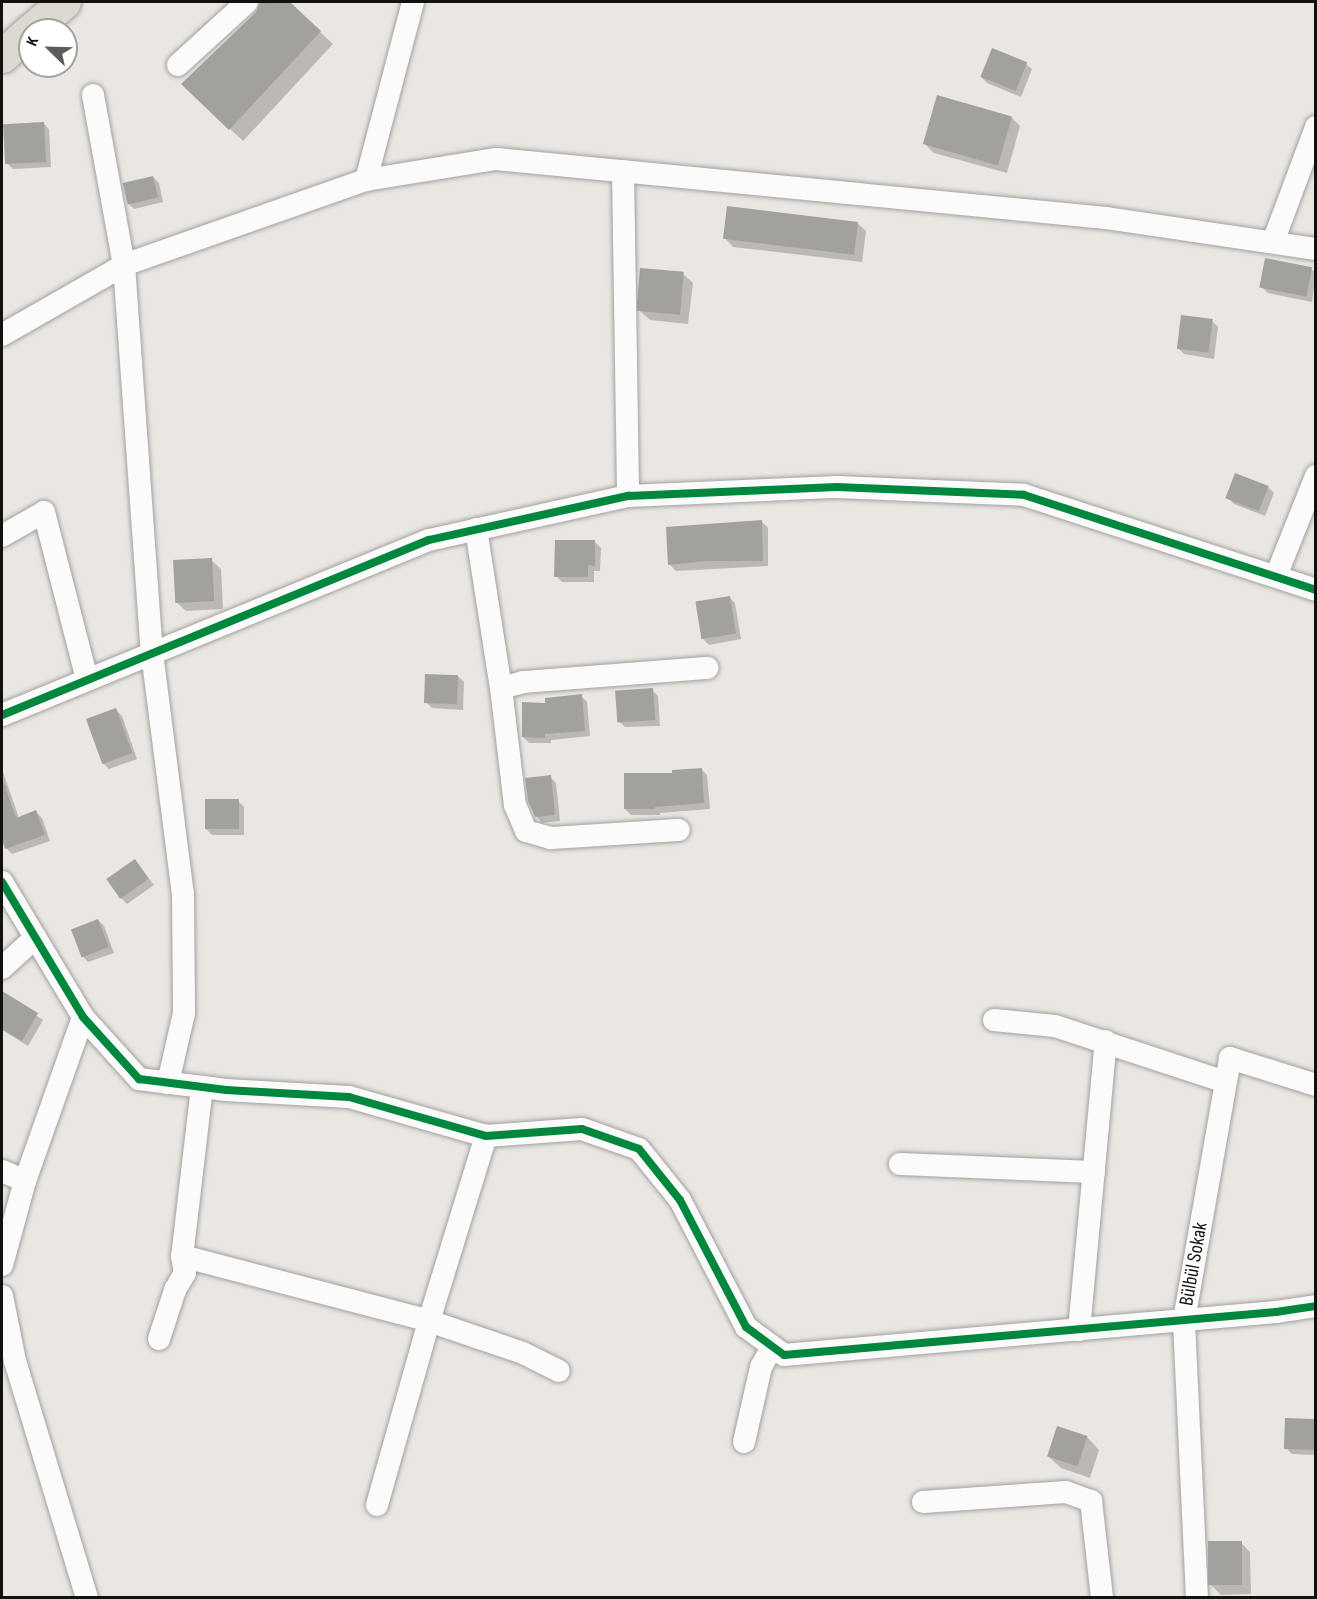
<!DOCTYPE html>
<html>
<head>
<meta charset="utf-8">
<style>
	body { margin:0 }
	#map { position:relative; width:1317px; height:1599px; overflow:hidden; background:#eae7e3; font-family:"Sofia Sans Condensed",sans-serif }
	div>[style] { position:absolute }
	.shadow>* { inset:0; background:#0003 }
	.building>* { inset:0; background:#a2a19e; transform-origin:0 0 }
	.roads { filter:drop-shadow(0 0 2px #a3a19e) drop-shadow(0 0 2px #a3a19e) }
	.minor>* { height:22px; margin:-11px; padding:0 11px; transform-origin:11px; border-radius:11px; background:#fcfbfb }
	.highway>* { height:33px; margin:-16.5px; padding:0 16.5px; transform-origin:16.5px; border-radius:16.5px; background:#ded9d0 }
	.cycleway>* { height:8px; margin:-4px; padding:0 4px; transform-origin:4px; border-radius:4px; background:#00873e }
	span { translate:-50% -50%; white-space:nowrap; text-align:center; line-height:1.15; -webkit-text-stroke:4.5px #fff; paint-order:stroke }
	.street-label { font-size:20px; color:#13110f }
	.frame { position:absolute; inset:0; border:3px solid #13110f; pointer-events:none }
	.north { position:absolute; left:18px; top:18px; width:60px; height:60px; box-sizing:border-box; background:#fff; border:2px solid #a1a09f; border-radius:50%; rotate:293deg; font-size:16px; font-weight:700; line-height:24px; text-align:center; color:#13110f }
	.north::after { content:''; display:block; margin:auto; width:21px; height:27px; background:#5e5c59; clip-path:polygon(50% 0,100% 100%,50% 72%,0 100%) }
</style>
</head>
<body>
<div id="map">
	<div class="shadow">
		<div style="clip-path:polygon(261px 2px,288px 2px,333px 44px,243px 141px,195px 96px,257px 13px)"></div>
		<div style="clip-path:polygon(1026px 64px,1032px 69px,1021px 97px,987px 83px,981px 77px)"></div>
		<div style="clip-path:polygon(1011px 117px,1020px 126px,1007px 173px,934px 153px,925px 144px)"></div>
		<div style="clip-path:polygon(43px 123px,49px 129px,51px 167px,13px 169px,7px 163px)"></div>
		<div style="clip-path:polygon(153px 177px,159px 183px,163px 202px,134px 209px,128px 203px)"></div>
		<div style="clip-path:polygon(857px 223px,866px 231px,862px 262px,733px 247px,725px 238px)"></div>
		<div style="clip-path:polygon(1311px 269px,1316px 273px,1312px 302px,1268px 293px,1262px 287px)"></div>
		<div style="clip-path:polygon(683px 274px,693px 283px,688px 324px,650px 320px,640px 311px)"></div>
		<div style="clip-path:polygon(1212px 321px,1218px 327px,1214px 359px,1184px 354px,1178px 348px)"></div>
		<div style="clip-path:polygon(1268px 487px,1274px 493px,1265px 516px,1234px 504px,1228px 498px)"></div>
		<div style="clip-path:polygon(762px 522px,768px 528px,768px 566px,676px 571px,670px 565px,667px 528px)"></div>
		<div style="clip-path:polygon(595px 542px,601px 548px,600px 571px,594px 571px,594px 582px,562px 582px,556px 576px)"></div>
		<div style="clip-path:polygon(211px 560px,221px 569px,223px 609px,186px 611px,176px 602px)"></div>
		<div style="clip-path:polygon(729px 597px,735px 603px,741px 639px,709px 645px,703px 639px)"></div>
		<div style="clip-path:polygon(458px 676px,464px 682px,463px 710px,432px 708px,426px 702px)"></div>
		<div style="clip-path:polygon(652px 690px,658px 696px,660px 726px,625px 727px,619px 721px)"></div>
		<div style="clip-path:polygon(581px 696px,587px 702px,590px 736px,551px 740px,551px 743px,529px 743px,523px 737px,547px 704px)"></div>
		<div style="clip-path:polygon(116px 710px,122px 716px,137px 759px,109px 769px,103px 763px)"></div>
		<div style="clip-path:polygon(2px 769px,19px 818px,36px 812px,42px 818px,50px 841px,12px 854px,6px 848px,2px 835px)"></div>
		<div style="clip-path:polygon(701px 769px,707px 775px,710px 809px,660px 813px,660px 815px,631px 815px,625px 809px,674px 774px)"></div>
		<div style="clip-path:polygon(550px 777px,556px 783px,560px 821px,542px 823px,536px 816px)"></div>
		<div style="clip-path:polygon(238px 801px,244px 807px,244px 835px,212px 835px,206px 829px)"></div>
		<div style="clip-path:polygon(135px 861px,154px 885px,127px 904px,121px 898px)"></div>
		<div style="clip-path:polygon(98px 920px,104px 926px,114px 953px,88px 962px,82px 956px)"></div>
		<div style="clip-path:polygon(2px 993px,43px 1020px,28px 1046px,2px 1030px)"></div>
		<div style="clip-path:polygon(1316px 1420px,1316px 1455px,1292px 1454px,1286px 1448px)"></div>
		<div style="clip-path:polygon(1058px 1428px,1087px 1437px,1099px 1450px,1090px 1478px,1061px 1468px,1048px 1456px)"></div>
		<div style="clip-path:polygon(1241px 1543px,1250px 1552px,1251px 1594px,1221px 1595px,1211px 1585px)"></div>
	</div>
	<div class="building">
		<div style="clip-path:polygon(260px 2px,290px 2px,321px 31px,229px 130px,181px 84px,256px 12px)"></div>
		<div style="left:992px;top:48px;width:38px;height:31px;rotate:22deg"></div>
		<div style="left:937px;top:95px;width:78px;height:51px;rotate:16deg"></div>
		<div style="left:44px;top:122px;width:40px;height:41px;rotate:87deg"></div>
		<div style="left:153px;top:176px;width:22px;height:31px;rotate:77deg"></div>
		<div style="left:727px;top:206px;width:132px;height:33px;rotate:7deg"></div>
		<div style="left:1265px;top:258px;width:48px;height:30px;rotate:11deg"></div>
		<div style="left:640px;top:268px;width:44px;height:43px;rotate:5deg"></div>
		<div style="left:1181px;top:315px;width:32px;height:34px;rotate:7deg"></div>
		<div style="left:1235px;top:473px;width:36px;height:27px;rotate:21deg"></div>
		<div style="clip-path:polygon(762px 520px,763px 561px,707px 561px,668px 565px,666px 527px)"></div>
		<div style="clip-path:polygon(555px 540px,595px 540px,595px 566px,588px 565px,588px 577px,554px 577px)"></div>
		<div style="left:212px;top:558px;width:43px;height:39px;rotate:87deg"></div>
		<div style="left:730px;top:596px;width:38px;height:35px;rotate:81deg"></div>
		<div style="left:425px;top:674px;width:33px;height:29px;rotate:2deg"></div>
		<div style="left:653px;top:688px;width:32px;height:38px;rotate:86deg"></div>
		<div style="clip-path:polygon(582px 694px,585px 731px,545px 734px,545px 738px,522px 737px,522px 702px,545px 703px,545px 698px)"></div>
		<div style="left:116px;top:708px;width:48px;height:32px;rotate:70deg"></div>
		<div style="clip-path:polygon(702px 768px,704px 803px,655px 807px,655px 809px,624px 809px,624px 773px,672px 773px,672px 770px)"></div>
		<div style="clip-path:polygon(551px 775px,555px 815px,535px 817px,528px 801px,525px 778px)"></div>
		<div style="clip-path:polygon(4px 783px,16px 818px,36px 810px,45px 835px,5px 849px,2px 839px,2px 784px)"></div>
		<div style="left:205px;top:799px;width:34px;height:30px"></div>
		<div style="left:135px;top:859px;width:24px;height:35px;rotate:55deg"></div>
		<div style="left:98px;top:919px;width:30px;height:29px;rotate:69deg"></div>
		<div style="clip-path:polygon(2px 991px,38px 1013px,22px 1041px,2px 1029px)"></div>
		<div style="left:1285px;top:1418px;width:31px;height:31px;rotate:2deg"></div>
		<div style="left:1057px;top:1426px;width:32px;height:32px;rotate:18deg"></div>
		<div style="left:1242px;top:1541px;width:44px;height:34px;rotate:90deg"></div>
	</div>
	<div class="roads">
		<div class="minor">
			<div style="left:178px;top:65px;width:93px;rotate:-42.4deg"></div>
			<div style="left:93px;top:95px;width:173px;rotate:79.7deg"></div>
			<div style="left:124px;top:265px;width:389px;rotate:85.9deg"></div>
			<div style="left:152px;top:653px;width:243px;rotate:82.7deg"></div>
			<div style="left:183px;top:894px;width:119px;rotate:89.5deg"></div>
			<div style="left:184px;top:1013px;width:72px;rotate:102.9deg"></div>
			<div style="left:623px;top:171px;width:325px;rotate:89.1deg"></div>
			<div style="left:366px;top:180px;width:184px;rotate:-75.2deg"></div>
			<div style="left:1273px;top:242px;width:123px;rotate:-69.5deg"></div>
			<div style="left:2px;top:335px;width:141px;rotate:-29.8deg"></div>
			<div style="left:124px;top:265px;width:256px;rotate:-19.4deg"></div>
			<div style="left:366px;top:180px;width:132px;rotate:-9.2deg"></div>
			<div style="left:496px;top:159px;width:613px;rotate:5.52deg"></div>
			<div style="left:1106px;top:218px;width:212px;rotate:8.4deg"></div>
			<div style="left:476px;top:529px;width:161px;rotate:81.1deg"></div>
			<div style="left:501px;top:688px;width:118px;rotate:83.2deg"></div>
			<div style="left:515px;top:805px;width:28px;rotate:67deg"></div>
			<div style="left:526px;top:831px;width:26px;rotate:16deg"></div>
			<div style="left:551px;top:838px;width:128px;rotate:-3.6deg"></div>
			<div style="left:2px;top:536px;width:48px;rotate:-29.7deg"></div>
			<div style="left:44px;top:512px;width:173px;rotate:75.6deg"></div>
			<div style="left:1276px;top:576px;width:108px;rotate:-68.2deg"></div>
			<div style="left:501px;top:688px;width:23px;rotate:-15deg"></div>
			<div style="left:523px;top:682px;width:185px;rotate:-4.4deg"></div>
			<div style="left:2px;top:715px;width:461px;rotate:-22.3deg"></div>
			<div style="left:429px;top:540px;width:204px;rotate:-12.5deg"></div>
			<div style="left:628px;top:496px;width:209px;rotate:-2.5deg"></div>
			<div style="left:837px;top:487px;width:187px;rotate:2.4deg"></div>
			<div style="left:1024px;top:495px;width:307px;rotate:18deg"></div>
			<div style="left:2px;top:882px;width:157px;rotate:59deg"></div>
			<div style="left:83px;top:1017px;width:84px;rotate:47.9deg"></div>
			<div style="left:139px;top:1079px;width:88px;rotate:7.2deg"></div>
			<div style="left:226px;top:1090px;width:123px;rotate:3.3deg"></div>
			<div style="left:349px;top:1097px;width:142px;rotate:15.9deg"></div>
			<div style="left:486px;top:1136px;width:96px;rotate:-4.2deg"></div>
			<div style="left:582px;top:1129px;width:60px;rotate:19.3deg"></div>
			<div style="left:639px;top:1149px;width:65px;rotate:51.2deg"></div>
			<div style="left:680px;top:1200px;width:143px;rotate:62.5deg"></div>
			<div style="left:746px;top:1327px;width:47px;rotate:36.4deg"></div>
			<div style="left:784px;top:1355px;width:494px;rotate:-5deg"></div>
			<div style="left:1276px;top:1312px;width:40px;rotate:-8.5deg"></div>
			<div style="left:2px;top:968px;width:45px;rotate:-42.3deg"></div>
			<div style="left:994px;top:1020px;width:61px;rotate:5.6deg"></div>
			<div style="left:1055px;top:1026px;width:179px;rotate:18.2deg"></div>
			<div style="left:202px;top:1087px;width:170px;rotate:96.7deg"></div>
			<div style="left:182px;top:1256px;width:255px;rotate:14.7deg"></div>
			<div style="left:429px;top:1321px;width:99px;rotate:18.8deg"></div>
			<div style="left:523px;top:1353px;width:40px;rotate:26.6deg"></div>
			<div style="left:900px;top:1164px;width:194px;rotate:2.4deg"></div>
			<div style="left:2px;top:1171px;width:25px;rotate:23deg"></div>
			<div style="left:2px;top:1265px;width:87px;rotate:-74.7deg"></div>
			<div style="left:25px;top:1181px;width:174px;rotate:-70.5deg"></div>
			<div style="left:2px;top:1296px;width:66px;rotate:78.7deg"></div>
			<div style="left:15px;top:1361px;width:248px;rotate:73.1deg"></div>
			<div style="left:1079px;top:1330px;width:290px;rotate:-84.7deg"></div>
			<div style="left:159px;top:1339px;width:52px;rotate:-71.9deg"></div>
			<div style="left:175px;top:1290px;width:20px;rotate:-60deg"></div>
			<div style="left:185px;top:1273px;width:17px;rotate:-100deg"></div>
			<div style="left:744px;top:1442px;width:77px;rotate:-77.2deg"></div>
			<div style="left:761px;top:1367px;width:23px;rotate:-61deg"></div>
			<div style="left:923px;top:1502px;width:143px;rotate:-4deg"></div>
			<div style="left:1066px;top:1492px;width:27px;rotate:20deg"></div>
			<div style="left:1091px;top:1501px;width:98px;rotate:83.5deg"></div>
			<div style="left:377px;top:1505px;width:191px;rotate:-74.2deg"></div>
			<div style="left:429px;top:1321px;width:194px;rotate:-72.9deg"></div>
			<div style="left:1197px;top:1598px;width:278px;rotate:-92.7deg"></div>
			<div style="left:1184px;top:1320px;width:266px;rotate:-80deg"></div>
			<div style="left:1230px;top:1058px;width:90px;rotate:17.4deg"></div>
		</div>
		<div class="highway">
			<div style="left:31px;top:30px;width:43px;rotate:-40.3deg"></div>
			<div style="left:2px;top:56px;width:38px;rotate:-42deg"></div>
		</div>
	</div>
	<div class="cycleway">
		<div style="left:2px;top:715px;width:461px;rotate:-22.3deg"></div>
		<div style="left:429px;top:540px;width:204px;rotate:-12.5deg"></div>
		<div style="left:628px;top:496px;width:209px;rotate:-2.5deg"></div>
		<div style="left:837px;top:487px;width:187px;rotate:2.4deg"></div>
		<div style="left:1024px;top:495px;width:307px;rotate:18deg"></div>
		<div style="left:2px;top:882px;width:157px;rotate:59deg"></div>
		<div style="left:83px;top:1017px;width:84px;rotate:47.9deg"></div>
		<div style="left:139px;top:1079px;width:88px;rotate:7.2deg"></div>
		<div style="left:226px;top:1090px;width:123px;rotate:3.3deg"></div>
		<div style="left:349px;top:1097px;width:142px;rotate:15.9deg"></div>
		<div style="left:486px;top:1136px;width:96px;rotate:-4.2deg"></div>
		<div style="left:582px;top:1129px;width:60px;rotate:19.3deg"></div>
		<div style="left:639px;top:1149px;width:65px;rotate:51.2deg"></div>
		<div style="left:680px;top:1200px;width:143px;rotate:62.5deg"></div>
		<div style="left:746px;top:1327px;width:47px;rotate:36.4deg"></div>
		<div style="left:784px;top:1355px;width:494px;rotate:-5deg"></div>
		<div style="left:1276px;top:1312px;width:40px;rotate:-8.5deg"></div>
	</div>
	<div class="street-label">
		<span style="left:1194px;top:1264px;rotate:-80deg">Bülbül Sokak</span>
	</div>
	<div class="frame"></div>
	<div class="north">K</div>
</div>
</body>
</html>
